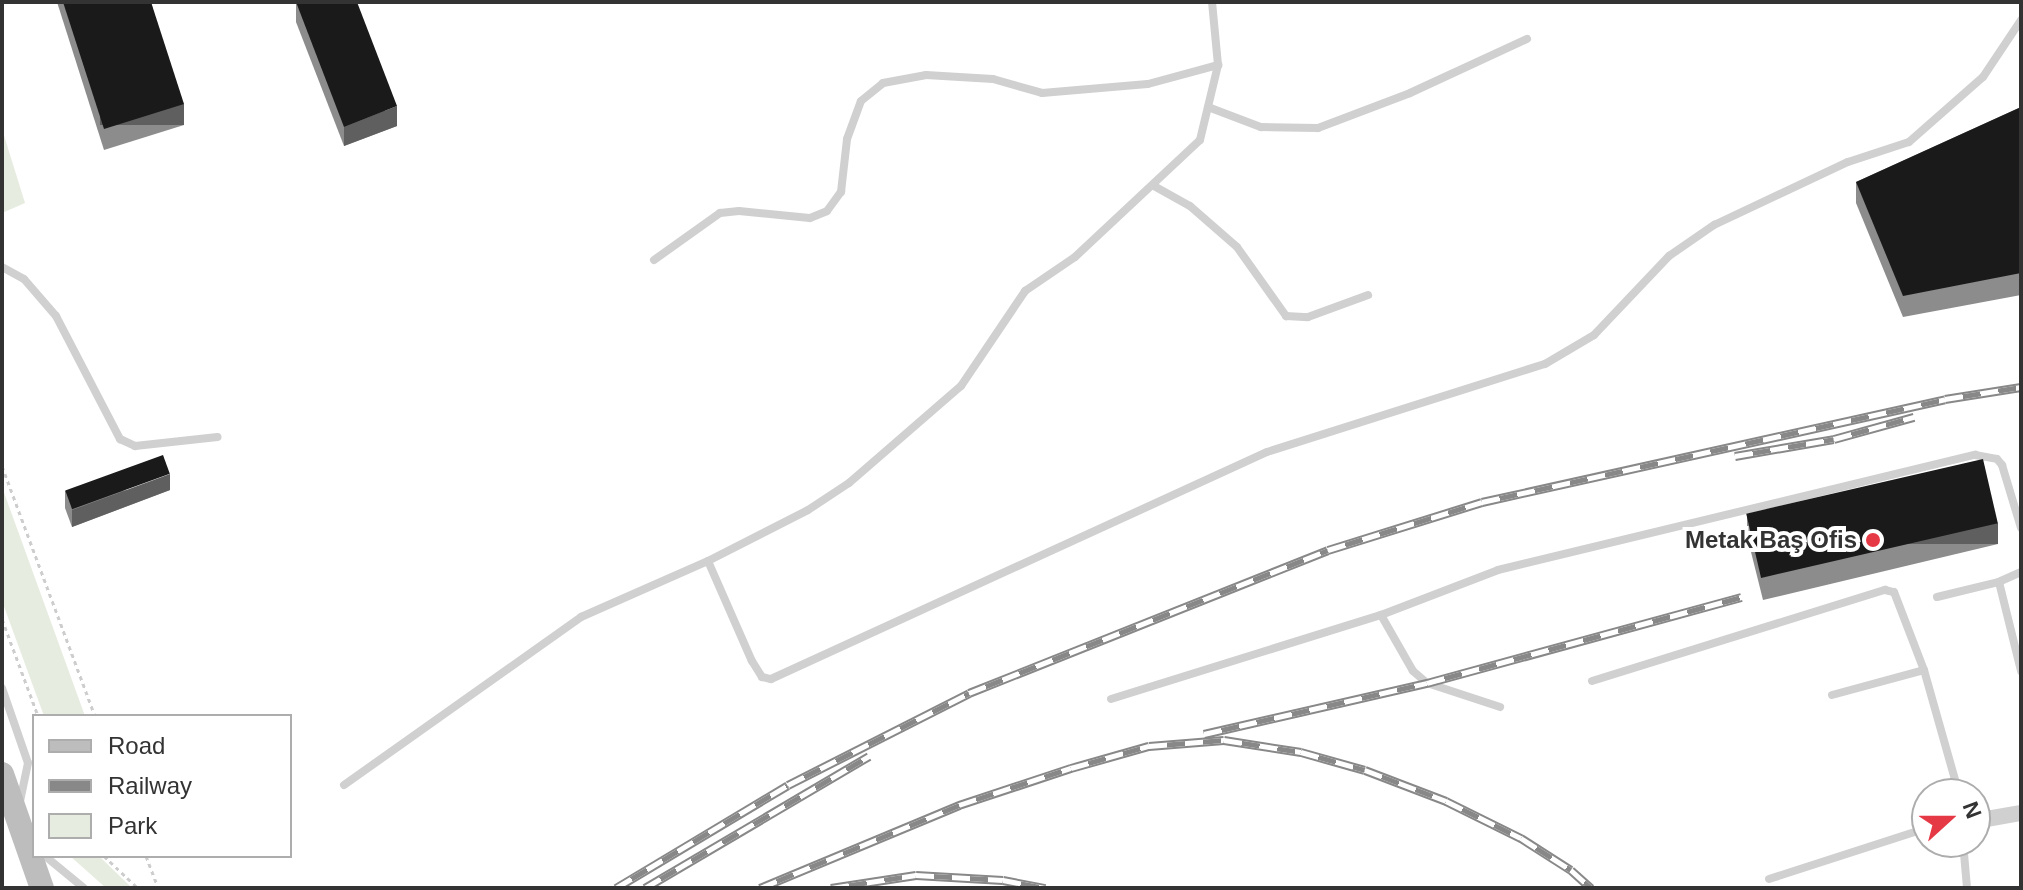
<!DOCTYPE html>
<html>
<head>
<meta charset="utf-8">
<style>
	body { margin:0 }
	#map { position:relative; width:2023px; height:890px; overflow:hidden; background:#fff; font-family:Arial,sans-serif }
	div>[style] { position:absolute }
	.green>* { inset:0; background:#e6ecdf }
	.path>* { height:3px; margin-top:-1.5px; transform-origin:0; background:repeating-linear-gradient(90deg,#cdcdcd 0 4px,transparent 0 8px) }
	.lane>* { height:8px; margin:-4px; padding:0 4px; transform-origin:4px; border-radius:4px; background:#d0d0d0 }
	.street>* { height:16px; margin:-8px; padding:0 8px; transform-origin:8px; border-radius:8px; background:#d0d0d0 }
	.secondary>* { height:24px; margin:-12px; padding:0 12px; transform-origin:12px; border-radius:12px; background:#bdbdbd }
	.rail>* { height:9px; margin-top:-4.5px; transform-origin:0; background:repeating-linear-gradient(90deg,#fff 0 18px,#888 0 36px); box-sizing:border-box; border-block:2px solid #888 }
	.wall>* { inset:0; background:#8c8c8c }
	.shaded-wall>* { inset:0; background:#5f5f5f; transform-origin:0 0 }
	.building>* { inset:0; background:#1a1a1a; transform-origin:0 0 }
	.dots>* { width:22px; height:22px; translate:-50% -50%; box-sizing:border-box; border:4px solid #fff; border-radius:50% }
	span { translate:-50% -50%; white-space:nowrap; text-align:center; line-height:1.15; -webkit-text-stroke:8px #fff; paint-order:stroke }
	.poi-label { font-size:24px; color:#333; font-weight:700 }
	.right { translate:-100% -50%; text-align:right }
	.frame { position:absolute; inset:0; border:4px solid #333; pointer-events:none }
	.legend { position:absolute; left:32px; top:714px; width:260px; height:144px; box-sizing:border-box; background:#fff; border:2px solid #adadad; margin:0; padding:10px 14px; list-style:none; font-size:24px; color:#333 }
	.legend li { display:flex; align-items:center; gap:16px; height:40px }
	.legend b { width:40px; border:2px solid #adadad }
	.north { position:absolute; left:1911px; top:778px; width:80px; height:80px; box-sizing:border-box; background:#fff; border:2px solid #adadad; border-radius:50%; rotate:69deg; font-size:22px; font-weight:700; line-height:32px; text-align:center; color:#333 }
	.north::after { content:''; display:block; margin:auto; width:28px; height:36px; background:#e63946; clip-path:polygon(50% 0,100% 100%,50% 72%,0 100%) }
</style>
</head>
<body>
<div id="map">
	<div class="green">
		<div style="clip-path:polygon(2px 129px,25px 203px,2px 213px)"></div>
		<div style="clip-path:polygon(2px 487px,85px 716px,44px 716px,2px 601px)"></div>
		<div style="clip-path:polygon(70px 856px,99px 856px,132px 888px,106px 888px)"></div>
	</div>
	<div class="path">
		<div style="left:2px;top:466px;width:267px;rotate:69.6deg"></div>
		<div style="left:2px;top:619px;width:103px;rotate:69.6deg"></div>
		<div style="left:104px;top:856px;width:47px;rotate:43.3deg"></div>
		<div style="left:146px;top:856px;width:34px;rotate:69deg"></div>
	</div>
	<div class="lane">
		<div style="left:1208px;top:107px;width:57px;rotate:20.7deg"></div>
		<div style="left:1261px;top:127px;width:57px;rotate:1deg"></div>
		<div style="left:1318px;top:128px;width:98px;rotate:-20.8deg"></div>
		<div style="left:1410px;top:93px;width:129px;rotate:-24.8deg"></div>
		<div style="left:1154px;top:186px;width:41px;rotate:29.1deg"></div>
		<div style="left:1190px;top:206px;width:62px;rotate:41.1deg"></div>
		<div style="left:1237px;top:247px;width:85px;rotate:54.6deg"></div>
		<div style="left:1286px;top:316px;width:22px;rotate:3deg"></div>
		<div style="left:1308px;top:317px;width:64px;rotate:-20.1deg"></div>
		<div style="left:654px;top:260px;width:81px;rotate:-35.5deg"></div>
		<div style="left:720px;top:213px;width:19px;rotate:-6deg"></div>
		<div style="left:739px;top:211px;width:71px;rotate:5.6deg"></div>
		<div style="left:810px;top:218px;width:18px;rotate:-22deg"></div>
		<div style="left:827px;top:211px;width:24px;rotate:-54deg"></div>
		<div style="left:841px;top:192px;width:53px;rotate:-83.5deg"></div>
		<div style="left:847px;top:139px;width:40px;rotate:-69.8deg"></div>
		<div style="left:861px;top:101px;width:28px;rotate:-39deg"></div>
		<div style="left:883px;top:83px;width:44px;rotate:-10.5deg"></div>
		<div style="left:926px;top:75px;width:67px;rotate:3.4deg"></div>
		<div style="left:993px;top:79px;width:51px;rotate:15.9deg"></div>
		<div style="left:1042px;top:93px;width:106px;rotate:-4.9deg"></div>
		<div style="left:1148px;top:84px;width:73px;rotate:-15.2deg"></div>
		<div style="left:2px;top:267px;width:25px;rotate:29deg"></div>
		<div style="left:24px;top:279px;width:49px;rotate:49.1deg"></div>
		<div style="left:56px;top:316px;width:139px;rotate:62.5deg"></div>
		<div style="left:120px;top:439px;width:17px;rotate:25deg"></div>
		<div style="left:135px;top:446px;width:83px;rotate:-6.2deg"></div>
		<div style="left:708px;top:561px;width:109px;rotate:66.3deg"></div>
		<div style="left:752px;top:661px;width:19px;rotate:58deg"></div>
		<div style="left:762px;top:677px;width:9px;rotate:13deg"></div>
		<div style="left:771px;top:679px;width:545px;rotate:-24.59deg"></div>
		<div style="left:1267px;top:452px;width:292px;rotate:-17.6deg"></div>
		<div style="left:1545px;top:364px;width:57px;rotate:-30.6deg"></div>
		<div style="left:1594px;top:335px;width:109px;rotate:-46.5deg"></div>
		<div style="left:1669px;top:256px;width:55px;rotate:-34.6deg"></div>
		<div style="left:1714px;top:225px;width:148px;rotate:-25.2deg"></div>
		<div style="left:1848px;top:162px;width:64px;rotate:-18.2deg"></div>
		<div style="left:1909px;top:142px;width:98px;rotate:-41.3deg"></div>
		<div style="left:1983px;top:77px;width:69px;rotate:-56.3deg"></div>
		<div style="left:2021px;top:572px;width:24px;rotate:156deg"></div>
		<div style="left:1999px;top:582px;width:92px;rotate:76.1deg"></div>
		<div style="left:1937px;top:597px;width:64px;rotate:-13.6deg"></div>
		<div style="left:1381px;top:615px;width:64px;rotate:60.3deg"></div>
		<div style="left:1413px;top:671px;width:18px;rotate:41deg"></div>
		<div style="left:1427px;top:683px;width:77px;rotate:18.2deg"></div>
		<div style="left:1592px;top:681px;width:307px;rotate:-17.3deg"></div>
		<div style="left:1885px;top:590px;width:9px;rotate:13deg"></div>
		<div style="left:1894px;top:592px;width:84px;rotate:69deg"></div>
		<div style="left:1924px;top:670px;width:129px;rotate:74.2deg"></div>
		<div style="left:2px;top:688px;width:79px;rotate:70.9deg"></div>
		<div style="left:28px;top:763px;width:44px;rotate:101.8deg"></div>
		<div style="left:1832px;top:695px;width:95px;rotate:-15.2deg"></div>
		<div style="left:1111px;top:699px;width:283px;rotate:-17.3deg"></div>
		<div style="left:1381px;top:615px;width:125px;rotate:-21deg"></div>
		<div style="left:1498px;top:570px;width:491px;rotate:-13.6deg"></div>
		<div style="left:1975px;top:455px;width:22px;rotate:10deg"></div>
		<div style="left:1997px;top:459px;width:8px;rotate:50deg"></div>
		<div style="left:2002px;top:465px;width:66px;rotate:73.2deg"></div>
		<div style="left:344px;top:785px;width:291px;rotate:-35.3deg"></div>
		<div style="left:581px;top:617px;width:139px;rotate:-23.8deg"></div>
		<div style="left:708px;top:561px;width:112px;rotate:-27deg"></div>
		<div style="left:808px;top:510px;width:49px;rotate:-33.4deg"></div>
		<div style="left:849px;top:483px;width:148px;rotate:-40.9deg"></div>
		<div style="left:961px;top:386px;width:115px;rotate:-56deg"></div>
		<div style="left:1025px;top:291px;width:60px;rotate:-34.2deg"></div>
		<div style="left:1075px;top:257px;width:171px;rotate:-43.1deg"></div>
		<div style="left:1200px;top:140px;width:77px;rotate:-76.5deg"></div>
		<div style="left:1218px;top:65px;width:63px;rotate:-95.4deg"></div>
		<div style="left:1963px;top:842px;width:46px;rotate:85deg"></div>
		<div style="left:45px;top:856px;width:50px;rotate:39.4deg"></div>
		<div style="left:1769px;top:879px;width:166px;rotate:-17.9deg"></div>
	</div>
	<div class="street">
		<div style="left:1975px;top:821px;width:47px;rotate:-9.9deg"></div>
	</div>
	<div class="secondary">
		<div style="left:2px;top:774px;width:121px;rotate:70.7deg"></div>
	</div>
	<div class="rail">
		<div style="left:1735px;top:456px;width:100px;rotate:-9.7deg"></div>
		<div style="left:1834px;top:439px;width:83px;rotate:-15.4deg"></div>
		<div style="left:1204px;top:734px;width:229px;rotate:-12.9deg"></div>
		<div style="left:1427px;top:683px;width:326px;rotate:-15.3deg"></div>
		<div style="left:616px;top:888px;width:200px;rotate:-30.9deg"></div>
		<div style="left:788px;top:785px;width:203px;rotate:-26.9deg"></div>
		<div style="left:969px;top:693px;width:386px;rotate:-21.7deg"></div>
		<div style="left:1328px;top:550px;width:161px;rotate:-17.3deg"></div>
		<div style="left:1482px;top:502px;width:474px;rotate:-12.5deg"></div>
		<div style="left:1945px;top:399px;width:77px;rotate:-9deg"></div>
		<div style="left:645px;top:888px;width:260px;rotate:-30.5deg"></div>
		<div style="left:760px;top:888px;width:216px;rotate:-22.6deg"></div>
		<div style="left:959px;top:805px;width:118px;rotate:-18.3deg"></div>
		<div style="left:1071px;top:768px;width:81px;rotate:-15.8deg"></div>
		<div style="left:1149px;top:746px;width:75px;rotate:-4.6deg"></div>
		<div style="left:1224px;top:740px;width:78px;rotate:8.9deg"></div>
		<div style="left:1301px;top:752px;width:66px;rotate:15.7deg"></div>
		<div style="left:1365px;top:770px;width:87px;rotate:20.9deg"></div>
		<div style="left:1446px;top:801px;width:84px;rotate:26.3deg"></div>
		<div style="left:1521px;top:838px;width:59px;rotate:32.6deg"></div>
		<div style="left:1571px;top:870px;width:27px;rotate:42deg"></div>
		<div style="left:831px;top:888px;width:86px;rotate:-8.7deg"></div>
		<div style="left:916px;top:875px;width:87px;rotate:3.3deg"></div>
		<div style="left:1003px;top:880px;width:43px;rotate:10.8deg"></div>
	</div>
	<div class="wall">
		<div style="clip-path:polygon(57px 2px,151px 2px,184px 125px,104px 150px)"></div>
		<div style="clip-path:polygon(296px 2px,397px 126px,344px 146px,296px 22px)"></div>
		<div style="clip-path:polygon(2021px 107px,2021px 295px,1903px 317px,1856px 203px,1856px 182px)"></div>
		<div style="clip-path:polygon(170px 490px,72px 527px,65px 508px,65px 491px)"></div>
		<div style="clip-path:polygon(1747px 515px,1998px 544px,1763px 600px,1747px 536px)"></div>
	</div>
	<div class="shaded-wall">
		<div style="left:184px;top:104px;width:21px;height:84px;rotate:90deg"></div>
		<div style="clip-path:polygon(397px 106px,397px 126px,344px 146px,344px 127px)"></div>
		<div style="clip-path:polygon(170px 474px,170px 490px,72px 527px,72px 510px)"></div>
		<div style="left:1998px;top:523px;width:21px;height:241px;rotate:90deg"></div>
	</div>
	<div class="building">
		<div style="clip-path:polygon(63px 2px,151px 2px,184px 104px,104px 129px)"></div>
		<div style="clip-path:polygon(296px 2px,357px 2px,397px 106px,344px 127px)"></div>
		<div style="clip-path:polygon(2021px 107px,2021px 273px,1903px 296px,1856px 182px)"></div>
		<div style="left:163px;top:455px;width:20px;height:104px;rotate:70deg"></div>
		<div style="left:1983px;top:459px;width:66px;height:243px;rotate:77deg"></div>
	</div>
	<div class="dots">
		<div style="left:1873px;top:540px;background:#e63946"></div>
	</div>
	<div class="poi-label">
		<span class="right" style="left:1857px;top:540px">Metak Baş Ofis</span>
	</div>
	<div class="frame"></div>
	<ul class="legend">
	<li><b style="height:10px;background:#bdbdbd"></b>Road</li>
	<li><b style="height:10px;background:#888"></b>Railway</li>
	<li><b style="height:22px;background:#e6ecdf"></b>Park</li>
	</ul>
	<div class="north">N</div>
</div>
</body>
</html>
